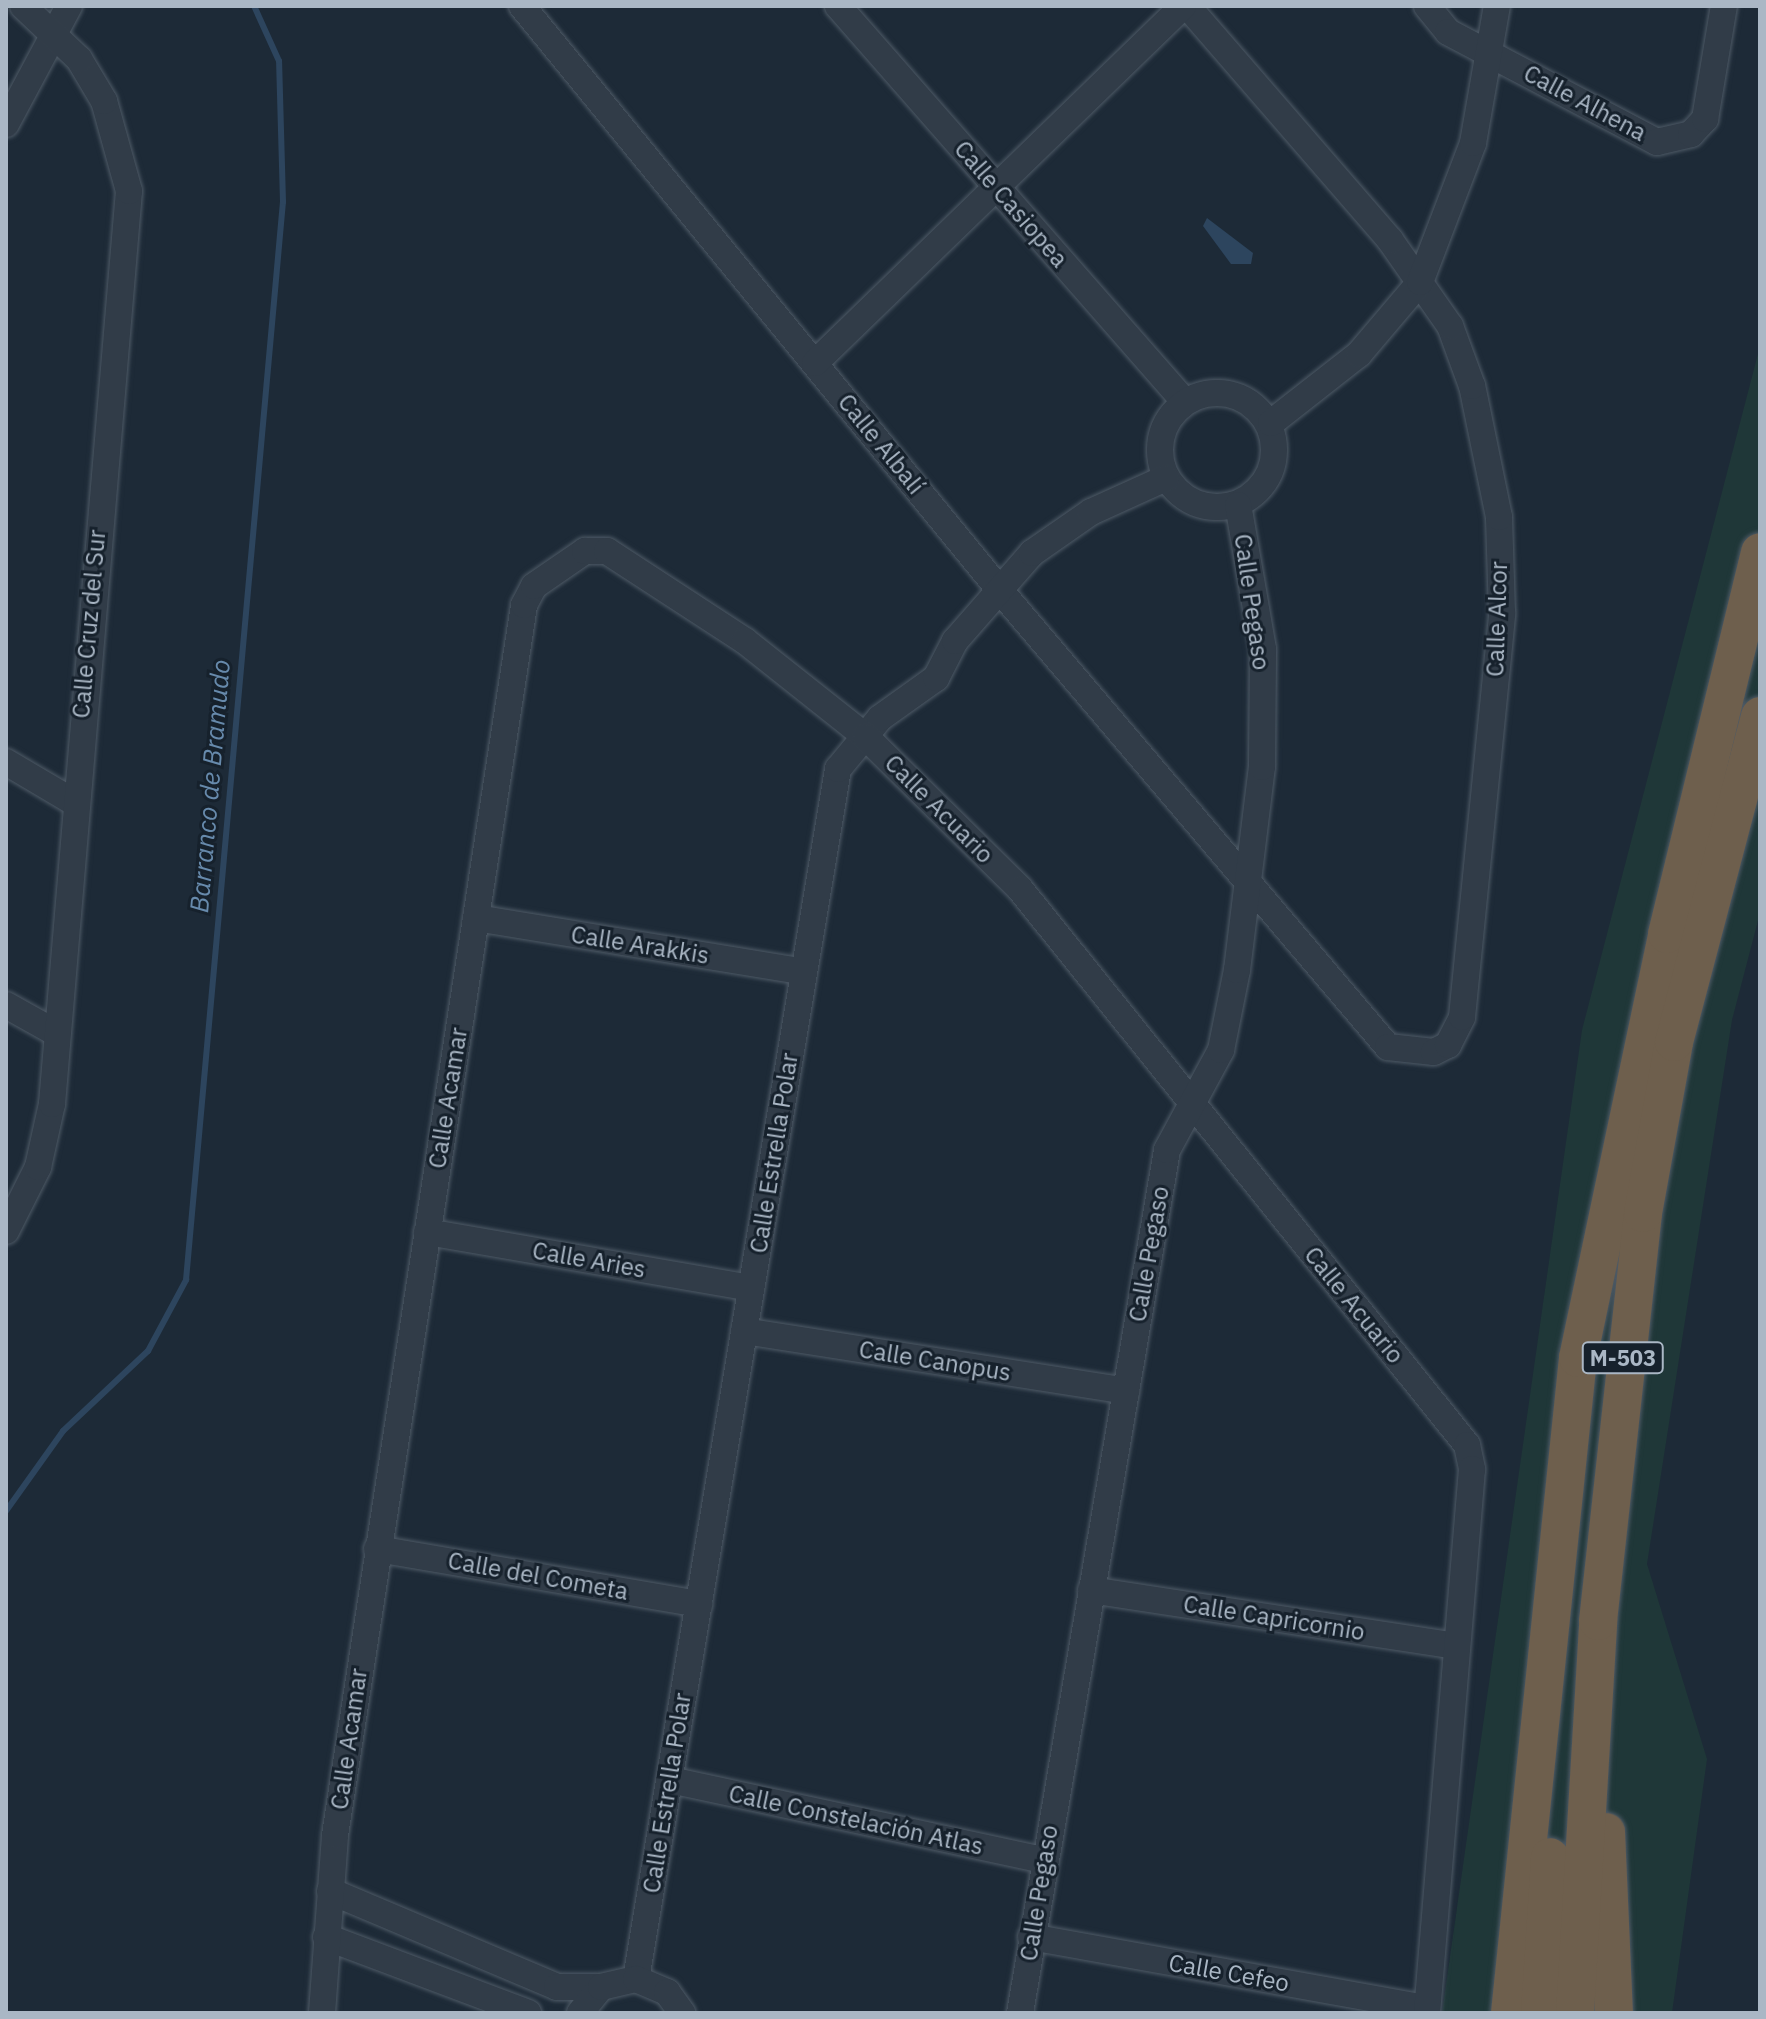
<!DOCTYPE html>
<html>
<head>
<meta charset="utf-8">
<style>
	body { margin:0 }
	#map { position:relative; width:1766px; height:2019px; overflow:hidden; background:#1d2a37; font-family:"IBM Plex Sans",sans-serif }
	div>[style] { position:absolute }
	.green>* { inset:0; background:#1f3738 }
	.water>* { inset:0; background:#2d455e }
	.stream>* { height:6px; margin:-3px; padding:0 3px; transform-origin:3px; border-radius:3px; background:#2d455e }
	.roads { filter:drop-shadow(0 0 2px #4e5a66) drop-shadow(0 0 2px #4e5a66) }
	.minor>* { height:26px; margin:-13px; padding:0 13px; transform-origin:13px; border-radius:13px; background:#313c48 }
	.minor>.ring { margin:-13px; padding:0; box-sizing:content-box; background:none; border:26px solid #313c48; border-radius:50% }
	.highway>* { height:38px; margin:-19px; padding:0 19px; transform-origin:19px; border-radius:19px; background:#6e5f4d }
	span { translate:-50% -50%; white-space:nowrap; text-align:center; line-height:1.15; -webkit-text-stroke:6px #16212c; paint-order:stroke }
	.shield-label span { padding:2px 6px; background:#16212c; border:2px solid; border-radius:6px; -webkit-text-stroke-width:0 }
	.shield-label { font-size:22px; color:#aab7c5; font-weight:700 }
	.street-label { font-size:24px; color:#aab7c5 }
	.water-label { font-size:26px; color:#678aac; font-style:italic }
	.frame { position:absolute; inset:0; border:8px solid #aab7c5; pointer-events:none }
</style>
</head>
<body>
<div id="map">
	<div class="green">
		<div style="clip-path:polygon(1760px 346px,1760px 913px,1732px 1020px,1647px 1564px,1707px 1759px,1672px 2013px,1442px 2013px,1582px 1030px)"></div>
	</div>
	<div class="water">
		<div style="clip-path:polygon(1207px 218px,1253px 253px,1251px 264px,1231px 264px,1203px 226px)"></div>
	</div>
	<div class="stream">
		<div style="left:6px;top:1511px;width:98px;rotate:-54.5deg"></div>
		<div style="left:63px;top:1431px;width:117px;rotate:-43.3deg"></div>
		<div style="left:148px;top:1351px;width:81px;rotate:-61.8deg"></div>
		<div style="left:186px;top:1280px;width:1082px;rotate:-84.86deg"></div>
		<div style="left:283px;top:202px;width:141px;rotate:-91.6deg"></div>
		<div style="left:279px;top:61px;width:60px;rotate:-114.4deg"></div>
	</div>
	<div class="roads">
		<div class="minor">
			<div style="left:522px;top:6px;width:752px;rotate:50.72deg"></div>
			<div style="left:998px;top:588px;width:602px;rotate:49.65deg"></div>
			<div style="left:1388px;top:1047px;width:46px;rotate:6.2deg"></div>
			<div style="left:1434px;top:1052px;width:16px;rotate:-27deg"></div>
			<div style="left:1448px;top:1045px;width:31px;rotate:-63deg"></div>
			<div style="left:1462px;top:1017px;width:406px;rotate:-84.3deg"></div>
			<div style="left:1502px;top:613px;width:96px;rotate:-91.8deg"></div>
			<div style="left:1499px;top:517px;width:134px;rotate:-101.6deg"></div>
			<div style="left:1472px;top:386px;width:64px;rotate:-110.1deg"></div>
			<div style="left:1450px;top:326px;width:105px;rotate:-124.9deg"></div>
			<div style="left:1390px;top:240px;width:310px;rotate:-130.9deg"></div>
			<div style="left:838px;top:6px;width:525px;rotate:48.78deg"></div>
			<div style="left:1427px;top:6px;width:33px;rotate:51deg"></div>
			<div style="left:1448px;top:32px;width:236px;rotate:27.8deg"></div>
			<div style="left:1657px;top:142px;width:35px;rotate:-13deg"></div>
			<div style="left:1691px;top:134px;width:21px;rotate:-47deg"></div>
			<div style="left:1705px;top:119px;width:115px;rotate:-80.5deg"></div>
			<div style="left:6px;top:124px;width:134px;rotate:-61.9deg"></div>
			<div style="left:815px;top:363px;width:513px;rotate:-44.13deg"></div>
			<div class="ring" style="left:1160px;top:393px;width:88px;height:88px"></div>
			<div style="left:1271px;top:423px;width:112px;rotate:-38.1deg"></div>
			<div style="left:1359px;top:354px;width:94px;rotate:-49.7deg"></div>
			<div style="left:1420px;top:282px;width:149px;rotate:-69.1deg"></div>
			<div style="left:1473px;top:143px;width:139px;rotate:-80.1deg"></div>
			<div style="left:6px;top:762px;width:77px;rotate:30.6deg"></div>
			<div style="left:476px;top:918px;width:332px;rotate:9.3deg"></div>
			<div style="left:6px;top:1005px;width:57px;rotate:29.2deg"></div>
			<div style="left:6px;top:1231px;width:72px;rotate:-63.4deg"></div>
			<div style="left:38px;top:1167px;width:65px;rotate:-77.5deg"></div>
			<div style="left:52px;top:1104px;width:916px;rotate:-85.18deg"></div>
			<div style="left:129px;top:191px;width:93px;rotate:-105.5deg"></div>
			<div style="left:104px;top:101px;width:49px;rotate:-120.8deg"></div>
			<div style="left:79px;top:59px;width:77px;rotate:-136.6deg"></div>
			<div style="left:427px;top:1232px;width:329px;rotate:9.8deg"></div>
			<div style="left:744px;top:1331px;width:387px;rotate:8.9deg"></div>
			<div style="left:377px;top:1549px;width:327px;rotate:9.7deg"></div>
			<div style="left:1091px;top:1590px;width:369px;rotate:8.7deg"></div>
			<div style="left:670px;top:1780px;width:381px;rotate:12.1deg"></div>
			<div style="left:330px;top:1891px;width:246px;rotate:22.9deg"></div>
			<div style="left:557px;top:1987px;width:44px"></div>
			<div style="left:326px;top:1937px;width:216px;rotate:20.6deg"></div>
			<div style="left:1031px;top:1937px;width:402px;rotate:10.2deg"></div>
			<div style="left:636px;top:1979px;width:1227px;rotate:-80.52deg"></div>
			<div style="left:838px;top:769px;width:66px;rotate:-50.5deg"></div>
			<div style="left:880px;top:718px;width:69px;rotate:-35.5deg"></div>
			<div style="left:936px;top:678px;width:42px;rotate:-62.8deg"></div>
			<div style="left:955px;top:641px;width:117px;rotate:-48.8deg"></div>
			<div style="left:1032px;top:553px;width:72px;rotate:-34.8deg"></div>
			<div style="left:1091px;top:512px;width:82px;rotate:-24.4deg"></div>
			<div style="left:322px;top:2013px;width:178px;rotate:-85.8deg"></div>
			<div style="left:335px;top:1835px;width:1244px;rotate:-81.26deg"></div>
			<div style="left:524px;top:605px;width:21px;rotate:-62deg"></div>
			<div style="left:534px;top:586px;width:62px;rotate:-34.5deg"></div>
			<div style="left:585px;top:551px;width:22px"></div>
			<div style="left:607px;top:551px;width:165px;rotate:33.1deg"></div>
			<div style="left:745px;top:641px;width:154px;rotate:38.4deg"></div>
			<div style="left:866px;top:737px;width:216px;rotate:44.6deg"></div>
			<div style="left:1020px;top:889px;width:713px;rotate:51.2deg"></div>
			<div style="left:1467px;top:1445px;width:25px;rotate:78deg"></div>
			<div style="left:1472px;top:1469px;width:546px;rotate:94.73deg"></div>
			<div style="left:580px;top:2013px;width:33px;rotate:-51deg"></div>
			<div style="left:601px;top:1987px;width:36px;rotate:-13deg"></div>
			<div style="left:636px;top:1979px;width:34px;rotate:23deg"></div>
			<div style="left:667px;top:1992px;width:26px;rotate:54deg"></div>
			<div style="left:1020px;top:2013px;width:875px;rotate:-80.33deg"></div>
			<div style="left:1167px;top:1150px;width:114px;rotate:-61.6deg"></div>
			<div style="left:1221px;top:1050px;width:82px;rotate:-78.7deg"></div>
			<div style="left:1237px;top:970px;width:205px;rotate:-83deg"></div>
			<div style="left:1262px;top:767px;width:118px;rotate:-89.5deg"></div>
			<div style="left:1263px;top:649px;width:146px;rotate:-99.8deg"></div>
		</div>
		<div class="highway">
			<div style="left:1606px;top:1832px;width:181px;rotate:87.5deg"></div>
			<div style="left:1510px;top:2013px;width:659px;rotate:-84.07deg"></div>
			<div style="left:1578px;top:1358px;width:433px;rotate:-78.1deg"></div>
			<div style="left:1667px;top:934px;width:393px;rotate:-76.3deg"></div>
			<div style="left:1540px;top:2013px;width:156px;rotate:-86.3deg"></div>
			<div style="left:1575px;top:2013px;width:393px;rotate:-86.6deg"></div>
			<div style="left:1598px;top:1621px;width:410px;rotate:-83.7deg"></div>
			<div style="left:1643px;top:1213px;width:174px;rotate:-79.7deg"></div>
			<div style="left:1674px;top:1042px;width:337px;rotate:-75.2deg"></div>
		</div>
	</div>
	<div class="shield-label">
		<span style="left:1623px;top:1358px">M-503</span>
	</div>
	<div class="street-label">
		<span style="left:1585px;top:103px;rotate:28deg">Calle Alhena</span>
		<span style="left:1011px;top:204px;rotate:49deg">Calle Casiopea</span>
		<span style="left:881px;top:444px;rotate:51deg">Calle Albalí</span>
		<span style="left:1252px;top:602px;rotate:82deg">Calle Pegaso</span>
		<span style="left:1497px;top:619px;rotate:-88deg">Calle Alcor</span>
		<span style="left:89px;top:624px;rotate:-85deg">Calle Cruz del Sur</span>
		<span style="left:939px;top:809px;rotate:45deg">Calle Acuario</span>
		<span style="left:640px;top:945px;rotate:9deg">Calle Arakkis</span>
		<span style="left:448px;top:1098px;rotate:-81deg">Calle Acamar</span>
		<span style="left:774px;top:1153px;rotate:-81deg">Calle Estrella Polar</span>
		<span style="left:1149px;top:1254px;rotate:-80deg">Calle Pegaso</span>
		<span style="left:589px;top:1260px;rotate:10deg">Calle Aries</span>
		<span style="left:1354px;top:1305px;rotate:51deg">Calle Acuario</span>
		<span style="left:935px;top:1361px;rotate:9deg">Calle Canopus</span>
		<span style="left:538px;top:1576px;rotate:10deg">Calle del Cometa</span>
		<span style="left:1274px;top:1618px;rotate:9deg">Calle Capricornio</span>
		<span style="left:349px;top:1739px;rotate:-82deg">Calle Acamar</span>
		<span style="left:667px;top:1793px;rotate:-81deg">Calle Estrella Polar</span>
		<span style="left:856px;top:1820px;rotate:12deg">Calle Constelación Atlas</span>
		<span style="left:1039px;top:1893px;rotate:-81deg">Calle Pegaso</span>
		<span style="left:1229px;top:1973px;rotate:10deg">Calle Cefeo</span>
	</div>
	<div class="water-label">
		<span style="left:210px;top:786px;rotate:-85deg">Barranco de Bramudo</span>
	</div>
	<div class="frame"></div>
</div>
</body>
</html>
